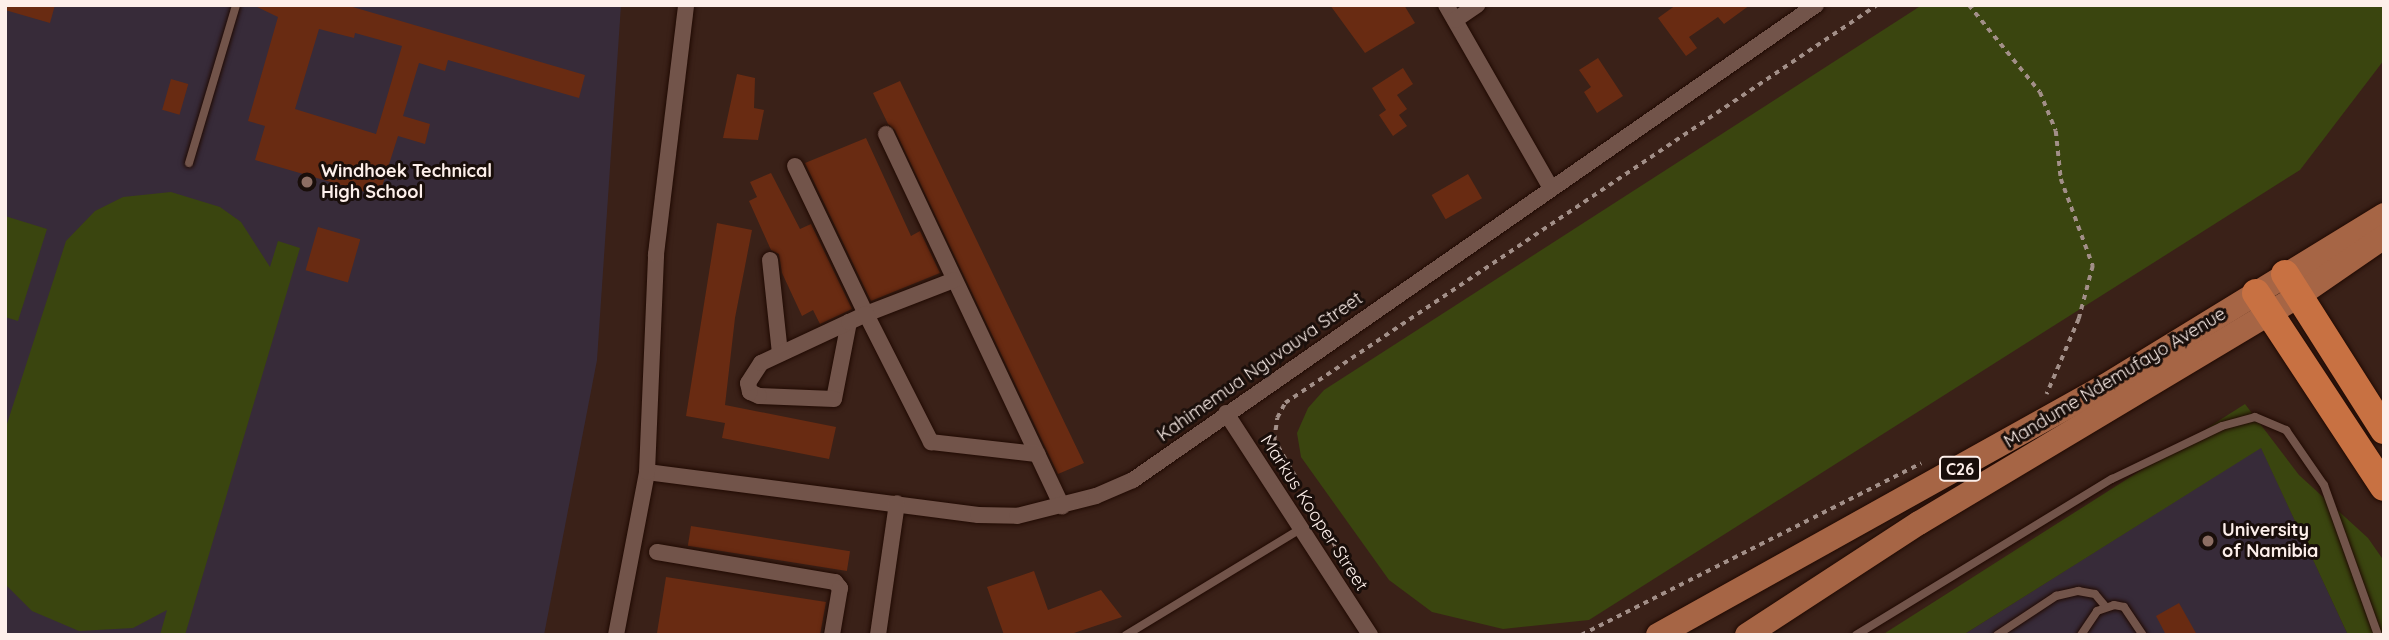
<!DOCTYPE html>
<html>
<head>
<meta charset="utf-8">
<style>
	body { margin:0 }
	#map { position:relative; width:2389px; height:640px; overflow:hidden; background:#3a2118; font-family:Quicksand,sans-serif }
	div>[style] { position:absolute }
	.education>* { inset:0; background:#372b39 }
	.green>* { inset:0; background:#3a450f }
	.building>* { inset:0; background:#692b12; transform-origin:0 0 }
	.path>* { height:3.5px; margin-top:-1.75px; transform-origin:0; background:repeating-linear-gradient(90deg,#a28f88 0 5px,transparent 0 10px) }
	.roads { filter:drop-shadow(0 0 2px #200a03) drop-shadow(0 0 2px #200a03) }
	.lane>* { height:8px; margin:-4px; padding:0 4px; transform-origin:4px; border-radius:4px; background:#72544a }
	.street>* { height:16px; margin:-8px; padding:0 8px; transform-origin:8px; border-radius:8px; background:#72544a }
	.primary>* { height:24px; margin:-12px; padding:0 12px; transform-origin:12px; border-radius:12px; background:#a66545 }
	.highway>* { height:28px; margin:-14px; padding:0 14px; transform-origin:14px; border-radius:14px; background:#c87142 }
	.dots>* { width:19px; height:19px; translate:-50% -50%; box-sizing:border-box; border:4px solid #190e0a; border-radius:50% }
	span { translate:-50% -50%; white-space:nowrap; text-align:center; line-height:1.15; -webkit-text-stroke:6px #190e0a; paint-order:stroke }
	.shield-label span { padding:2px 5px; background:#190e0a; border:2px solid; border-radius:5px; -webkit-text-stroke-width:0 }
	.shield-label { font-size:16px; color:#fdefea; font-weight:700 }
	.poi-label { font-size:18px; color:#fdefea; font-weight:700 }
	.left { translate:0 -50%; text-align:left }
	.street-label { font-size:18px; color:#fdefea }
	.frame { position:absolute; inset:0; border:7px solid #fdefea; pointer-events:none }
</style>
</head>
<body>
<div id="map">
	<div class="education">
		<div style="clip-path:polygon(5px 5px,621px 5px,597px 360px,544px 635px,5px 635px)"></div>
		<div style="clip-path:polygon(2261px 447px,2348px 635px,1963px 635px)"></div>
	</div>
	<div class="green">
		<div style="clip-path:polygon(1922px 5px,2384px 5px,2384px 60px,2300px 170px,1589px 620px,1503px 629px,1432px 612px,1389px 580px,1301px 457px,1297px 433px,1308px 408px,1324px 390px)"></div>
		<div style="clip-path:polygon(171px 192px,220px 207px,241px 222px,270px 267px,278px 241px,300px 248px,185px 635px,160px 635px,167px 610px,133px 628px,79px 631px,32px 611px,5px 584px,5px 430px,66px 241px,95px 211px,123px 197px)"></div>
		<div style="clip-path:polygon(5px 216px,47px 229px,18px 321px,5px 317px)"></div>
		<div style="clip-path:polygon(2245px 404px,2299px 475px,2368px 538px,2384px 561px,2384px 635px,2348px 635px,2261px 448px,1963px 635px,1882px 635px)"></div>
	</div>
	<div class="building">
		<div style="clip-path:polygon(5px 5px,55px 5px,50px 23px,5px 10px)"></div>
		<div style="clip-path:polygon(evenodd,253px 5px,346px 5px,585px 75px,579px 98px,448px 60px,445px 71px,419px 63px,403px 116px,430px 124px,425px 144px,398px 136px,379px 196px,255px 160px,265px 126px,248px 121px,278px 17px,253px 5px,319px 29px,354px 38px,355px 33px,402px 46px,376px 134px,295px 109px,319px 29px)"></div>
		<div style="clip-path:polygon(1330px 5px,1404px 5px,1415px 23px,1365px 53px)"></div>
		<div style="clip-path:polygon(1676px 5px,1750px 5px,1724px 24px,1718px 17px,1689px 37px,1697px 48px,1686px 56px,1658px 18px)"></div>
		<div style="clip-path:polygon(1598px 58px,1623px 96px,1597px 113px,1584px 92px,1591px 87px,1579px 70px)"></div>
		<div style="clip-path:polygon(1403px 68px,1413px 84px,1397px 95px,1407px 109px,1399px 115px,1407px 126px,1393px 136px,1379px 115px,1386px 110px,1372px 88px)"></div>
		<div style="clip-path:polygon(737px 74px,755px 78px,754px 108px,764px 110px,758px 140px,723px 138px)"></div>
		<div style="left:171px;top:79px;width:18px;height:32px;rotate:16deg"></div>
		<div style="clip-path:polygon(900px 81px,1084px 463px,1058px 474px,895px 130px,888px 124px,873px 93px)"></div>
		<div style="clip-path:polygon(866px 138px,911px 236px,920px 231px,940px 273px,871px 301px,805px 163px)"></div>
		<div style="clip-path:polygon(771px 173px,800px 229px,811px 224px,852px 309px,820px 324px,813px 310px,802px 316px,782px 273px,779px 254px,771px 250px,749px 201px,757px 197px,750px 182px)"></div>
		<div style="left:1468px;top:174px;width:28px;height:42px;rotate:60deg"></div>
		<div style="clip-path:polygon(717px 223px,752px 230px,735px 318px,725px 405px,836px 427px,829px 459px,722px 438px,725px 423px,686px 416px)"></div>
		<div style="left:318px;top:227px;width:44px;height:45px;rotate:16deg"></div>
		<div style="left:691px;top:526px;width:161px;height:20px;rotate:9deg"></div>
		<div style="clip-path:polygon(1034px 571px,1048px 610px,1101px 590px,1122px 617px,1068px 635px,1004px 635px,987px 587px)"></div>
		<div style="clip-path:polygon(666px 577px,826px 602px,820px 635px,657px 633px)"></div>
		<div style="clip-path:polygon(2179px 603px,2197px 635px,2166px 635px,2156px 616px)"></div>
	</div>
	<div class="path">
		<div style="left:1969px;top:5px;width:112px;rotate:50.8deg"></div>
		<div style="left:2040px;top:92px;width:42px;rotate:67.7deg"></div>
		<div style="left:2056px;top:131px;width:48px;rotate:84.1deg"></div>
		<div style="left:2061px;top:179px;width:93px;rotate:69.8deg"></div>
		<div style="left:2093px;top:266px;width:55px;rotate:104.8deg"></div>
		<div style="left:2079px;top:319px;width:82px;rotate:113.1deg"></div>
		<div style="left:1340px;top:555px;width:133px;rotate:-119.9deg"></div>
		<div style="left:1274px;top:440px;width:22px;rotate:-82deg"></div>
		<div style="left:1277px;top:418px;width:17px;rotate:-62deg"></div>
		<div style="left:1285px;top:403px;width:713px;rotate:-33.91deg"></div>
		<div style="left:1581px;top:635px;width:381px;rotate:-26.8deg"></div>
	</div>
	<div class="roads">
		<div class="lane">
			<div style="left:189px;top:163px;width:165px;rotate:-73.4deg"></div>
			<div style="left:1126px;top:635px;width:206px;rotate:-31.3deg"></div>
			<div style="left:1856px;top:635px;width:300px;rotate:-31.4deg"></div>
			<div style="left:2112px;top:479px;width:122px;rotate:-25.7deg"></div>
			<div style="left:2222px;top:426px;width:34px;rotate:-15deg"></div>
			<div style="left:2255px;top:417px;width:34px;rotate:23deg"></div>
			<div style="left:2286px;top:430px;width:67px;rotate:55.4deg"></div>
			<div style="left:2324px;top:485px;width:159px;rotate:70.2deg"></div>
			<div style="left:1997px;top:635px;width:71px;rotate:-33.5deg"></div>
			<div style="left:2056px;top:596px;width:23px;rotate:-13deg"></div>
			<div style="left:2078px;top:591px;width:17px;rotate:10deg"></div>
			<div style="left:2095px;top:594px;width:17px;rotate:50deg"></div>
			<div style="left:2081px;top:635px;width:29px;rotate:-56deg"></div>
			<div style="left:2097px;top:611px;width:18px;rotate:-19deg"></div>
			<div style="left:2114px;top:605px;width:10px;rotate:11deg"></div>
			<div style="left:2124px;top:607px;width:34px;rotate:56deg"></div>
		</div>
		<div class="street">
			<div style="left:1446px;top:5px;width:211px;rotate:60.2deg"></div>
			<div style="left:1455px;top:20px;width:27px;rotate:-34deg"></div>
			<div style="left:886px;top:134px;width:412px;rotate:64.7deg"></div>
			<div style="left:795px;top:166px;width:164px;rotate:64.4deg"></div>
			<div style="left:866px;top:314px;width:94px;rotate:-21.1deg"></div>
			<div style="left:770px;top:260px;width:94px;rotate:83.9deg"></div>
			<div style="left:849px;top:322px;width:78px;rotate:101deg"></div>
			<div style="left:834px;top:399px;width:75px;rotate:-177.7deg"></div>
			<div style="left:759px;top:396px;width:10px;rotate:-156deg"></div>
			<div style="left:750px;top:392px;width:9px;rotate:-103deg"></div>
			<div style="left:748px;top:383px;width:24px;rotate:-57deg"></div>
			<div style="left:761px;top:363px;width:97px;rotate:-25deg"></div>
			<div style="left:849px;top:322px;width:19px;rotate:-25deg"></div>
			<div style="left:866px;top:314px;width:144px;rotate:63.1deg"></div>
			<div style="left:931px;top:442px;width:107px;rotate:6.5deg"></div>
			<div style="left:1226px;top:413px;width:265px;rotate:57deg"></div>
			<div style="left:647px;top:472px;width:334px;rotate:7.4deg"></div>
			<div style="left:978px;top:515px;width:39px;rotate:1deg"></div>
			<div style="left:1017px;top:516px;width:81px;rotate:-14.2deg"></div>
			<div style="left:1096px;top:496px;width:40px;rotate:-23.4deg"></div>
			<div style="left:1133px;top:480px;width:832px;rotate:-34.82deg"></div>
			<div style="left:657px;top:552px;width:181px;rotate:9.6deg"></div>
			<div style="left:835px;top:582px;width:8px;rotate:50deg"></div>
			<div style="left:840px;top:588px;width:48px;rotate:99.7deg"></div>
			<div style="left:616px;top:635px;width:166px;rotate:-79.2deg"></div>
			<div style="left:647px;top:472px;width:218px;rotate:-87.6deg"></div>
			<div style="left:656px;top:254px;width:251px;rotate:-83.1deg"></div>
			<div style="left:878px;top:635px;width:133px;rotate:-81.8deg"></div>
		</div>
		<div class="primary">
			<div style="left:1658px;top:635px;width:512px;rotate:-29.12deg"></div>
			<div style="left:2105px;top:386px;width:327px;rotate:-31.5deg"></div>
			<div style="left:1747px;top:635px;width:205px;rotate:-33.1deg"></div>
			<div style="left:1919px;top:523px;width:442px;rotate:-30.9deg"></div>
			<div style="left:2298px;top:296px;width:104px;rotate:-34.5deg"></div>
		</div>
		<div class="highway">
			<div style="left:2285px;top:274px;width:185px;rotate:57.6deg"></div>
			<div style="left:2256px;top:293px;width:232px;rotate:56.6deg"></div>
		</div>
	</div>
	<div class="dots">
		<div style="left:307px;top:182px;background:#8d6e63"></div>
		<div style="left:2208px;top:541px;background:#8d6e63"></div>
	</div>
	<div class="shield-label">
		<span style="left:1960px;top:469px">C26</span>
	</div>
	<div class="poi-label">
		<span class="left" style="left:321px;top:182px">Windhoek Technical<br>High School</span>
		<span class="left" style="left:2222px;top:541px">University<br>of Namibia</span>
	</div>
	<div class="street-label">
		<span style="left:1260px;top:367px;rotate:-35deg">Kahimemua Nguvauva Street</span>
		<span style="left:2115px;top:378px;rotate:-31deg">Mandume Ndemufayo Avenue</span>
		<span style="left:1314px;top:513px;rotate:57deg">Markus Kooper Street</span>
	</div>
	<div class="frame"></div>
</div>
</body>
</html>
